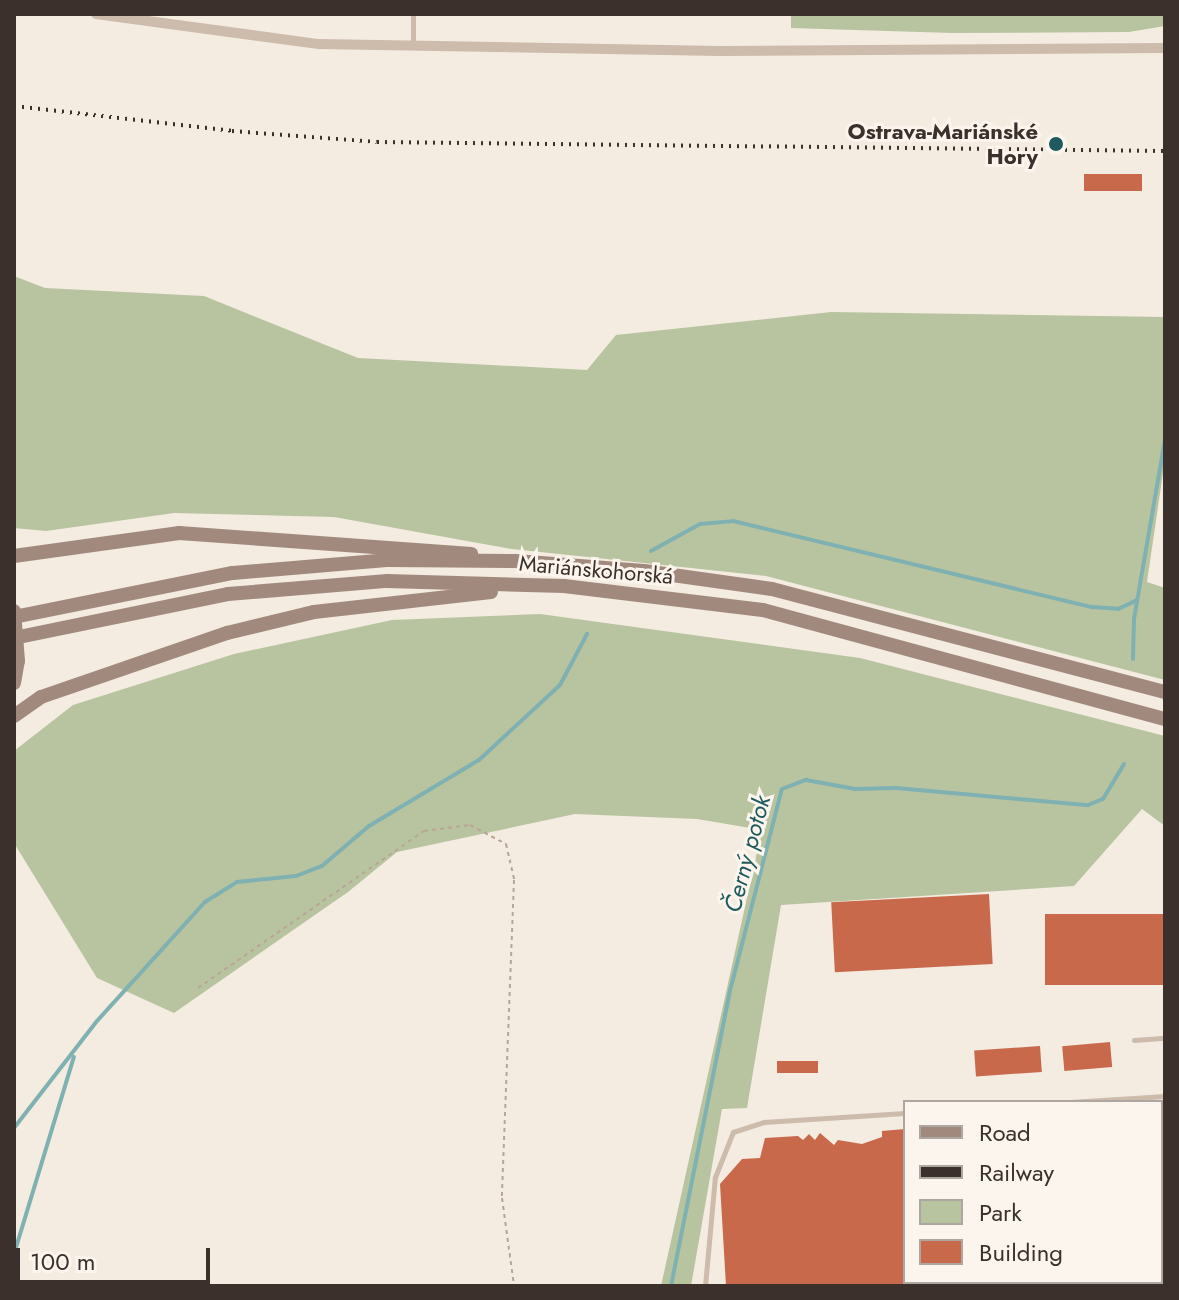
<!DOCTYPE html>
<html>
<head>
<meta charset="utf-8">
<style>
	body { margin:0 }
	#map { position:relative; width:1179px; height:1300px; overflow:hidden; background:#f4ebe1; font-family:Jost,sans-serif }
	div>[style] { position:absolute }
	.green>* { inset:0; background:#b8c4a0 }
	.stream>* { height:4px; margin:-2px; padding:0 2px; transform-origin:2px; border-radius:2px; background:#7fb0b2 }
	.building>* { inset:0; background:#c8694b; transform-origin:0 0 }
	.path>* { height:2px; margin-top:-1px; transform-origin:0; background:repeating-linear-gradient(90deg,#b9a596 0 4px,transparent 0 8px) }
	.service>* { height:5px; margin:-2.5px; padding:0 2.5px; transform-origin:2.5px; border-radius:2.5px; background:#cdbbac }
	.minor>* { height:10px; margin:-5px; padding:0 5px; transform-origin:5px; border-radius:5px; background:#cdbbac }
	.secondary>* { height:14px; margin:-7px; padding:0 7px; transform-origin:7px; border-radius:7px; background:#a18a7d }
	.rail>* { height:4px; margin-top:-2px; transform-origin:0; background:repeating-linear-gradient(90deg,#3b302b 0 2px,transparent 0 8px) }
	.secondary-bridge>* { height:14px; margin:-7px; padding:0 7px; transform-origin:7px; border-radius:7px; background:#a18a7d }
	.dots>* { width:22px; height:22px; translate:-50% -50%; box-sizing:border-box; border:4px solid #fbf5ee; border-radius:50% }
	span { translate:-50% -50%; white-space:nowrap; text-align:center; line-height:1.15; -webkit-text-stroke:6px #fbf5ee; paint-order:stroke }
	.poi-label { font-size:22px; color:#3b302b; font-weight:700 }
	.right { translate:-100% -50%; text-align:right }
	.street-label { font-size:22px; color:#3b302b }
	.water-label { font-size:24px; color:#1f5a5e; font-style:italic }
	.frame { position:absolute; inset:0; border:16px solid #3b302b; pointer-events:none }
	.legend { position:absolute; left:903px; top:1100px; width:260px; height:184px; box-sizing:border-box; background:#fbf5ee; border:2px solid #aea6a0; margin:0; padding:10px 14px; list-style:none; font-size:24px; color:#3b302b }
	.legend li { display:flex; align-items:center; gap:16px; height:40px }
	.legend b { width:40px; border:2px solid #aea6a0 }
	.scale { position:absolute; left:16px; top:1248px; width:194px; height:36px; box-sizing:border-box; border:4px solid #3b302b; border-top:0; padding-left:10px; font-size:24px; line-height:28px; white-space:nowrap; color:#3b302b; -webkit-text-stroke:6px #fbf5ee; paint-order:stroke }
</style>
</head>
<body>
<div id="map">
	<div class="green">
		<div style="clip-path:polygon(791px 14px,1165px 14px,1165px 26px,1129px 32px,952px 33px,791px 28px)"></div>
		<div style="clip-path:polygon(14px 276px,45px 288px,204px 296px,358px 358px,587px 370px,616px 335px,831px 312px,1165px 317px,1165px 459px,1147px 582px,1165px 588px,1165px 680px,766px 576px,512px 549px,334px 517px,174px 513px,46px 531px,14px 528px)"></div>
		<div style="clip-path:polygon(540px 614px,860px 658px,1165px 736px,1165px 826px,1142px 809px,1074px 886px,781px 905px,747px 1108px,722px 1109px,691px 1286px,661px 1286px,762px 830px,697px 819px,575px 814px,397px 852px,348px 892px,174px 1013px,97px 978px,14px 843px,14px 751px,73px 705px,234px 654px,392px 620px)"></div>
	</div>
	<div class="stream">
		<div style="left:651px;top:551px;width:56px;rotate:-28.9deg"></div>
		<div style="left:700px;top:524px;width:33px;rotate:-5deg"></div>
		<div style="left:733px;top:521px;width:369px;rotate:13.5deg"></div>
		<div style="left:1092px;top:607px;width:26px;rotate:4deg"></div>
		<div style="left:1118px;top:609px;width:21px;rotate:-25deg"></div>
		<div style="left:1133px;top:659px;width:40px;rotate:-88.6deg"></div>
		<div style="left:1134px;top:619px;width:182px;rotate:-80.2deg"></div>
		<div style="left:14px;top:1128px;width:135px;rotate:-52.2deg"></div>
		<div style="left:97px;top:1021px;width:161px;rotate:-47.8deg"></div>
		<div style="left:205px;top:902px;width:38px;rotate:-32deg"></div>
		<div style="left:237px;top:882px;width:59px;rotate:-5.8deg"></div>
		<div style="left:296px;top:876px;width:28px;rotate:-21deg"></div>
		<div style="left:322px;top:866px;width:62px;rotate:-40.4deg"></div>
		<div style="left:369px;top:826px;width:128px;rotate:-31deg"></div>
		<div style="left:479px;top:760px;width:110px;rotate:-42.8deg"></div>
		<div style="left:560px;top:685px;width:58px;rotate:-62.1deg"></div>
		<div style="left:14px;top:1254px;width:206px;rotate:-73.1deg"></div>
		<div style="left:671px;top:1286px;width:305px;rotate:-78.7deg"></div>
		<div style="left:731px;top:987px;width:204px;rotate:-75.6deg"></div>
		<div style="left:782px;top:789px;width:26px;rotate:-21deg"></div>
		<div style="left:806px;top:780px;width:50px;rotate:10.4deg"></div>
		<div style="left:855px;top:789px;width:41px;rotate:-1.4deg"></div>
		<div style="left:896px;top:788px;width:193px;rotate:5.1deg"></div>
		<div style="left:1088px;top:805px;width:16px;rotate:-22deg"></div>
		<div style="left:1103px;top:799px;width:41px;rotate:-59deg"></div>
	</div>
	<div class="building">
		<div style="left:1084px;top:174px;width:58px;height:17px"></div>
		<div style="left:989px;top:894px;width:70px;height:158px;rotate:87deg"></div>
		<div style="left:1165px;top:914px;width:71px;height:120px;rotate:90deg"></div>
		<div style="left:1110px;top:1042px;width:25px;height:48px;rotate:85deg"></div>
		<div style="left:1040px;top:1046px;width:26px;height:66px;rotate:86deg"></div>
		<div style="left:818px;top:1061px;width:12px;height:41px;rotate:90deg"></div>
		<div style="clip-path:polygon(905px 1129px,905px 1286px,726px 1286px,720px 1184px,742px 1159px,760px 1158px,765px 1138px,798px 1136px,803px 1140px,809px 1134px,815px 1140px,820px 1133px,834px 1145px,838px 1140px,862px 1144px,882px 1137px,882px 1131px)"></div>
	</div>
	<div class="path">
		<div style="left:198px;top:988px;width:275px;rotate:-34.8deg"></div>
		<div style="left:424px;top:831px;width:46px;rotate:-7.4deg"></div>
		<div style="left:470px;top:825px;width:41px;rotate:27.8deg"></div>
		<div style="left:506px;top:844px;width:37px;rotate:77deg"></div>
		<div style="left:514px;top:880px;width:318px;rotate:92.2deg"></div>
		<div style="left:502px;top:1198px;width:89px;rotate:82.2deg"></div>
	</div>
	<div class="service">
		<div style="left:413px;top:14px;width:31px;rotate:90deg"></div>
		<div style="left:1134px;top:1040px;width:31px;rotate:-4deg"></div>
		<div style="left:1071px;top:1102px;width:94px;rotate:-3.7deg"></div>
		<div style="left:1161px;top:1277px;width:9px;rotate:84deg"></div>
		<div style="left:1116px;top:1282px;width:4px;rotate:90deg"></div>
		<div style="left:705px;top:1286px;width:109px;rotate:-84.8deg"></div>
		<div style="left:715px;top:1177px;width:48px;rotate:-68.2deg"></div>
		<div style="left:733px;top:1132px;width:33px;rotate:-18deg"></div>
		<div style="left:764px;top:1122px;width:141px;rotate:-3.7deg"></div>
	</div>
	<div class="minor">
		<div style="left:96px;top:14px;width:225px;rotate:7.7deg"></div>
		<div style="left:319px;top:44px;width:401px;rotate:1deg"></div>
		<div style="left:720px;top:51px;width:445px;rotate:-0.4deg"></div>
	</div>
	<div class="secondary">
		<div style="left:14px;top:556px;width:167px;rotate:-7.9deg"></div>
		<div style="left:179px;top:533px;width:293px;rotate:4.1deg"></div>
		<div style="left:14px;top:617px;width:223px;rotate:-11.4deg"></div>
		<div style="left:233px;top:573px;width:157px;rotate:-4.8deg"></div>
		<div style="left:389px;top:560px;width:126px;rotate:0.5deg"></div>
		<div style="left:515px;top:561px;width:129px;rotate:4.4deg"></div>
		<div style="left:644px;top:571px;width:129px;rotate:8deg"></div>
		<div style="left:772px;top:589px;width:406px;rotate:14.7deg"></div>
		<div style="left:14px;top:638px;width:218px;rotate:-11.6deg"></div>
		<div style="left:228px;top:594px;width:160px;rotate:-4.7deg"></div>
		<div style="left:387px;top:581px;width:177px;rotate:1.6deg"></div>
		<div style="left:564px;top:586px;width:200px;rotate:6.9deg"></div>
		<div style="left:763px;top:610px;width:417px;rotate:15.2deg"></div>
		<div style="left:14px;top:683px;width:22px;rotate:-80deg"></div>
		<div style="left:14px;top:716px;width:33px;rotate:-35deg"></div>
		<div style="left:41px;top:697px;width:197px;rotate:-19deg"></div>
		<div style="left:227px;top:633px;width:89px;rotate:-13.6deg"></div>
		<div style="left:314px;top:612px;width:178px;rotate:-6.4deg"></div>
	</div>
	<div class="rail">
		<div style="left:14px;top:106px;width:219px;rotate:6.5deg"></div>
		<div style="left:232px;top:131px;width:145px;rotate:4.3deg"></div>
		<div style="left:377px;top:142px;width:788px;rotate:0.65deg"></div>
	</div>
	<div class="secondary-bridge">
		<div style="left:14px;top:611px;width:50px;rotate:85.4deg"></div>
	</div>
	<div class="dots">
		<div style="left:1056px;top:144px;background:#1f5a5e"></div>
	</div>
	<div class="poi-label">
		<span class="right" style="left:1038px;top:144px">Ostrava-Mariánské<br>Hory</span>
	</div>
	<div class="street-label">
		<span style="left:596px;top:570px;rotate:5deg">Mariánskohorská</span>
	</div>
	<div class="water-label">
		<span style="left:747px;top:854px;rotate:-75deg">Černý potok</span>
	</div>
	<div class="frame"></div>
	<ul class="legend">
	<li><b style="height:10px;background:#a18a7d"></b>Road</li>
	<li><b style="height:10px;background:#3b302b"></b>Railway</li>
	<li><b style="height:22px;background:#b8c4a0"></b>Park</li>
	<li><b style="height:22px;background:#c8694b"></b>Building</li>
	</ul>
	<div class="scale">100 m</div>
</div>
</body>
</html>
